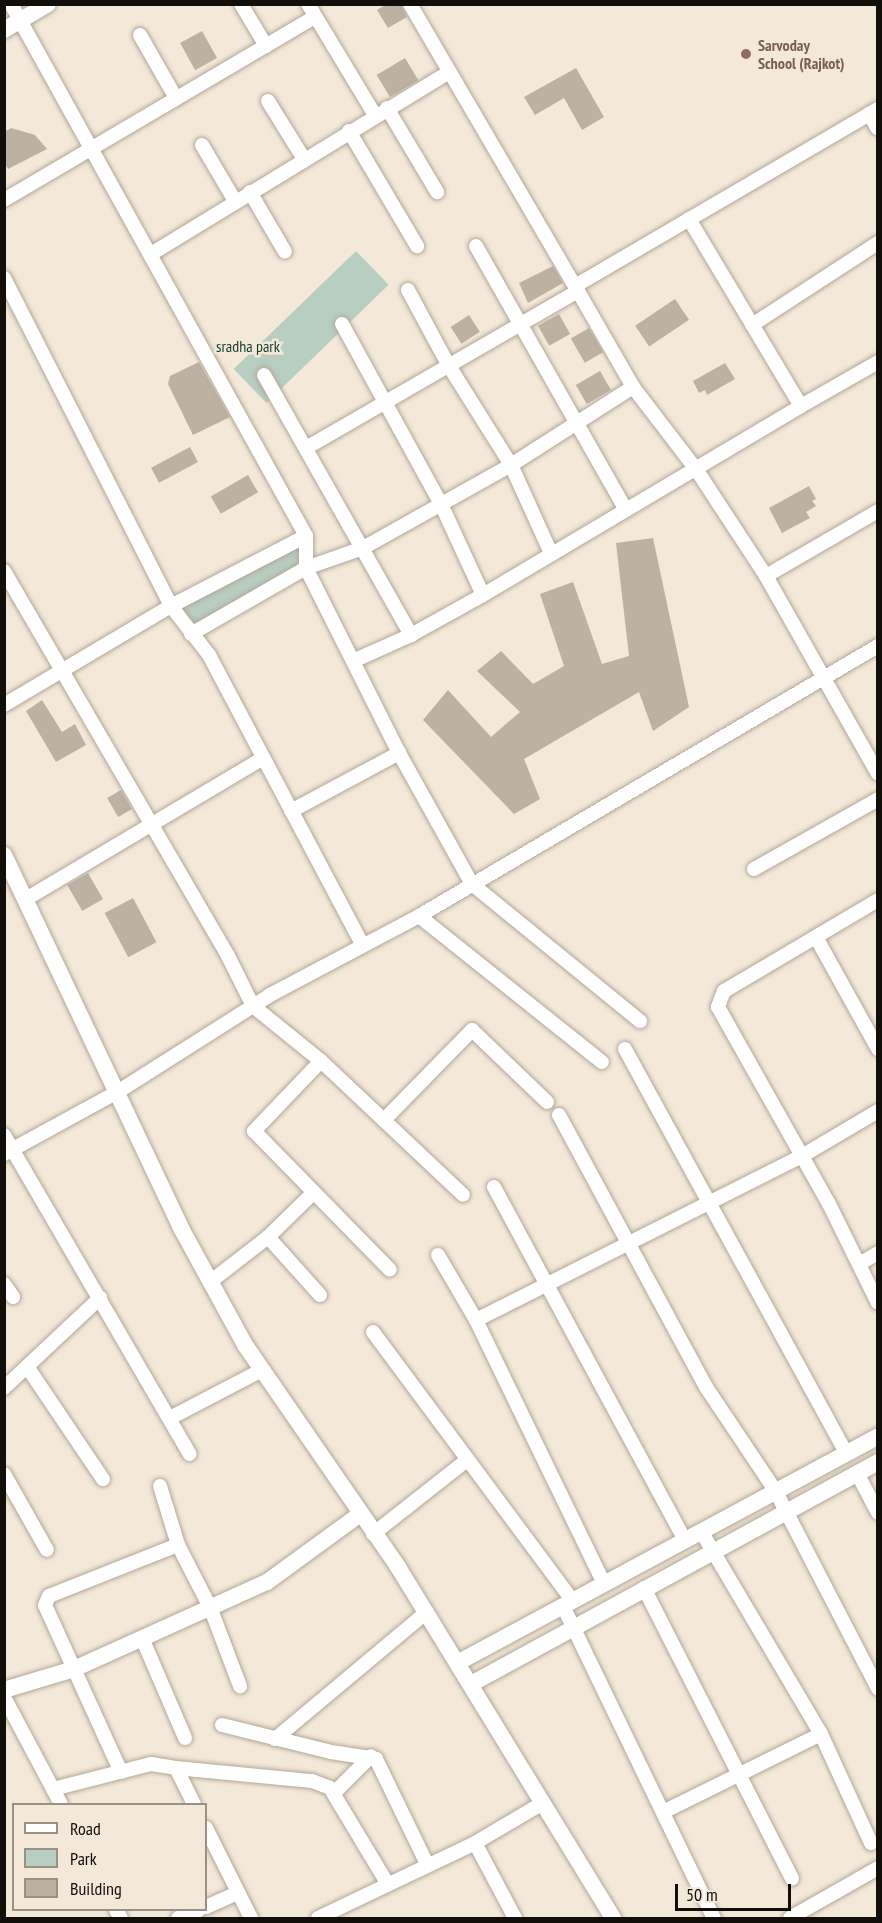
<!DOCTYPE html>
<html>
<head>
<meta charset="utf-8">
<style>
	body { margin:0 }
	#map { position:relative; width:882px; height:1923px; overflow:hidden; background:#f4e8d8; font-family:"PT Sans Narrow",sans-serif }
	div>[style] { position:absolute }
	.green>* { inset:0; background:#b7cec0; transform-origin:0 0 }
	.building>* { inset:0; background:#bdb1a2; transform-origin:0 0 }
	.roads { filter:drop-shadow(0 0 2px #b3a799) drop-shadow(0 0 2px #b3a799) }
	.minor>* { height:14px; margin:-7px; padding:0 7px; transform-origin:7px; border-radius:7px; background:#fff }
	.tertiary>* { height:16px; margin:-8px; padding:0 8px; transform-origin:8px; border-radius:8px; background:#fff }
	.dots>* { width:16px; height:16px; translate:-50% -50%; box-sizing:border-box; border:3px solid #f4e8d8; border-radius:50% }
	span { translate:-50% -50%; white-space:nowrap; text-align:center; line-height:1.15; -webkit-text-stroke:5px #f4e8d8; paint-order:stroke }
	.education-label { font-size:16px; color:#785e54; font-weight:700 }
	.left { translate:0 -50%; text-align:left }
	.park-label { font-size:16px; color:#0e3e28 }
	.frame { position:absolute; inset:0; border:6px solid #120e09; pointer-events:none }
	.legend { position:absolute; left:12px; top:1803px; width:195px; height:108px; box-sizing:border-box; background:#f4e8d8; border:2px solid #9a9185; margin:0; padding:8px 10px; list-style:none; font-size:18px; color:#120e09 }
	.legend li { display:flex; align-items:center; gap:12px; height:30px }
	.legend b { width:30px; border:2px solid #9a9185 }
	.scale { position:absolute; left:675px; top:1884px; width:116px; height:27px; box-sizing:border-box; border:3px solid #120e09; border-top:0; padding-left:8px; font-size:18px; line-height:21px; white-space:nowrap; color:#120e09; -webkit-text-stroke:4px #f4e8d8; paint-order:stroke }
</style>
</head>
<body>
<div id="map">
	<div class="green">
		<div style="left:356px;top:251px;width:47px;height:170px;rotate:46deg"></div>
		<div style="clip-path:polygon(298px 540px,306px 568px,191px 634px,180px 601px)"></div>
	</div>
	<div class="building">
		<div style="clip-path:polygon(387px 4px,401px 4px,407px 17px,388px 28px,377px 10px)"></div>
		<div style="left:202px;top:31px;width:31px;height:25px;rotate:61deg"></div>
		<div style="left:405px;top:58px;width:26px;height:33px;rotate:59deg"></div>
		<div style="clip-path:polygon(576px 68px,604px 117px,582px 130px,564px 98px,535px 115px,524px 97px)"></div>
		<div style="clip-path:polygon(11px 128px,35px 135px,47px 149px,8px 169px,4px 162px,4px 132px)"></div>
		<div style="clip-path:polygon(553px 266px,563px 283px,528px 303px,519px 283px)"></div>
		<div style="left:675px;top:299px;width:25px;height:48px;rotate:56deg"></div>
		<div style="left:559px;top:314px;width:23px;height:24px;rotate:61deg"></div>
		<div style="left:469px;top:315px;width:20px;height:22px;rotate:57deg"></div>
		<div style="left:589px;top:328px;width:28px;height:21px;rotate:60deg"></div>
		<div style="clip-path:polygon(199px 362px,230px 417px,193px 435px,168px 384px,170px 376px)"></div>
		<div style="clip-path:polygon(725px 363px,735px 379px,707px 395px,705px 390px,699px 393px,693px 381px)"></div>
		<div style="left:600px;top:371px;width:22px;height:28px;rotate:60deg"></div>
		<div style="left:190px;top:447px;width:17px;height:44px;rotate:62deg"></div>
		<div style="left:248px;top:475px;width:20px;height:43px;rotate:60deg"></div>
		<div style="clip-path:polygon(809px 486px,816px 499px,812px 501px,816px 506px,806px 512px,810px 518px,782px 533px,769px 508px)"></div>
		<div style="clip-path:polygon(653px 538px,689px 707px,653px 731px,639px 692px,524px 759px,540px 799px,514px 814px,423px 720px,448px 690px,491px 737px,520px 712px,477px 671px,501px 651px,533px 684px,564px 666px,540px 594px,573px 582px,602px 664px,629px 656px,616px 543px)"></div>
		<div style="clip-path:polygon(42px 700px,62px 732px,75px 724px,86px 745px,56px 762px,26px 711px)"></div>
		<div style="left:121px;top:790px;width:22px;height:16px;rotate:60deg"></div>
		<div style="left:88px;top:873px;width:30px;height:24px;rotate:60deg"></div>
		<div style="left:133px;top:898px;width:50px;height:32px;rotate:62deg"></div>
	</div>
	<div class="roads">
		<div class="minor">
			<div style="left:11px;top:4px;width:608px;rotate:60.99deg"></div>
			<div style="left:306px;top:536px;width:32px;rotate:90deg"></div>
			<div style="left:306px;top:568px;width:207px;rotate:63.3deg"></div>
			<div style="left:399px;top:753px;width:150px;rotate:60.9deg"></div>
			<div style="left:472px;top:884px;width:217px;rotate:39.2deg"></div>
			<div style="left:241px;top:4px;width:49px;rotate:59.2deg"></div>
			<div style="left:308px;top:4px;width:130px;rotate:58.9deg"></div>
			<div style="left:410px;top:4px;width:327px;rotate:59.7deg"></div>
			<div style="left:575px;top:286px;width:351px;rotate:-30.3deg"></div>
			<div style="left:140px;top:35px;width:73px;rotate:60.3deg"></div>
			<div style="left:268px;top:101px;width:68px;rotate:58.2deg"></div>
			<div style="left:387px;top:108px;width:98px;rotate:59.2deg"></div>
			<div style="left:869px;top:114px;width:17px;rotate:59deg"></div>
			<div style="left:349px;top:131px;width:134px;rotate:59.4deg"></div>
			<div style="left:202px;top:145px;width:65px;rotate:59.5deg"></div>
			<div style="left:250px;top:192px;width:69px;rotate:59.7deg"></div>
			<div style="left:4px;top:200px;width:361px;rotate:-30.5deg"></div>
			<div style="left:689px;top:219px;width:218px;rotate:59.1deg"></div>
			<div style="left:801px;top:406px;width:89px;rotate:-29.7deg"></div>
			<div style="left:476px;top:246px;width:301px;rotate:60.4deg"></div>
			<div style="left:151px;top:254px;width:347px;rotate:-31.4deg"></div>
			<div style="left:4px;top:278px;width:368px;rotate:63deg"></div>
			<div style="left:171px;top:606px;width:62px;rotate:52.2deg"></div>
			<div style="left:209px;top:655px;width:327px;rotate:62.1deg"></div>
			<div style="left:575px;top:286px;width:116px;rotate:60.1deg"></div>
			<div style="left:633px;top:387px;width:103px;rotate:52.5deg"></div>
			<div style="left:696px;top:469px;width:128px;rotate:56.8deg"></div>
			<div style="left:766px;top:576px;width:227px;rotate:60.5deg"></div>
			<div style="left:408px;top:290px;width:86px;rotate:61.7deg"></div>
			<div style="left:449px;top:366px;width:117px;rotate:57.9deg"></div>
			<div style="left:511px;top:465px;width:97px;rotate:65.6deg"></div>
			<div style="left:342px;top:324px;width:203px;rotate:61.2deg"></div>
			<div style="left:440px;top:502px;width:102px;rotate:65.2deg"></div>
			<div style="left:752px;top:325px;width:150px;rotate:-33.1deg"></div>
			<div style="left:264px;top:375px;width:299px;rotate:60.5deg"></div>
			<div style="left:306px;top:448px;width:314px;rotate:-30deg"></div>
			<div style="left:4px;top:571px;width:445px;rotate:59.8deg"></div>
			<div style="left:228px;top:956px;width:56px;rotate:63.4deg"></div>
			<div style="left:253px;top:1006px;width:87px;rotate:39deg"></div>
			<div style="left:321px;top:1061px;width:195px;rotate:43.3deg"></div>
			<div style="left:766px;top:576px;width:129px;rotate:-30.1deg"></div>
			<div style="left:191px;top:634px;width:133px;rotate:-29.9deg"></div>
			<div style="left:306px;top:568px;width:60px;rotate:-19.3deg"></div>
			<div style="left:363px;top:548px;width:170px;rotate:-29.3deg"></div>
			<div style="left:511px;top:465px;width:145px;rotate:-32.6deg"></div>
			<div style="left:353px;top:661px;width:64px;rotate:-24.1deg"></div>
			<div style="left:411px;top:635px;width:82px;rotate:-29.1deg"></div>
			<div style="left:483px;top:595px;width:370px;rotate:-30.7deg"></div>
			<div style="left:4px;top:705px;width:194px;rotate:-30.7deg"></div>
			<div style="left:171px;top:606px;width:152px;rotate:-27.4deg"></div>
			<div style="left:291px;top:811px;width:123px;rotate:-28.2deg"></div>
			<div style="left:754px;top:869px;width:142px;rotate:-29.4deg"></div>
			<div style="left:26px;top:899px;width:276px;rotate:-30.7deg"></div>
			<div style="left:878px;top:900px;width:179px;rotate:149.4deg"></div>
			<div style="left:724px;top:991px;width:17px;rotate:111deg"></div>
			<div style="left:718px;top:1007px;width:226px;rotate:60.6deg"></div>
			<div style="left:829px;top:1204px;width:110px;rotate:63.7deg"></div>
			<div style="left:419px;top:916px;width:234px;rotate:38.6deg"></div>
			<div style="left:817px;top:939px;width:126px;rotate:61deg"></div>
			<div style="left:625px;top:1049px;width:460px;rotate:61.3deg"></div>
			<div style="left:321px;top:1061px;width:97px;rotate:133.7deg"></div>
			<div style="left:254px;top:1131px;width:194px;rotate:45.6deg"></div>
			<div style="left:559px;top:1115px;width:309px;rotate:61.6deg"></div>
			<div style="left:706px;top:1387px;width:124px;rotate:56.2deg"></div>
			<div style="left:775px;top:1490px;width:224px;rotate:62.6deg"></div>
			<div style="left:384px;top:1120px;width:126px;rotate:-45.6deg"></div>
			<div style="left:472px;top:1030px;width:104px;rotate:43.8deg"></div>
			<div style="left:4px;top:1135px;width:369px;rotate:59.8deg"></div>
			<div style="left:4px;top:1154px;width:131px;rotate:-28.7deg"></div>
			<div style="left:119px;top:1091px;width:179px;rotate:-32.4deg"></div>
			<div style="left:270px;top:995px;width:169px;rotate:-27.9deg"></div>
			<div style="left:419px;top:916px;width:533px;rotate:-30.47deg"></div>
			<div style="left:494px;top:1187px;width:401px;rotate:61.6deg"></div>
			<div style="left:268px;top:1237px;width:78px;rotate:48.1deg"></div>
			<div style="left:438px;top:1255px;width:75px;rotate:59.7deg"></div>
			<div style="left:476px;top:1320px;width:293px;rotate:64.1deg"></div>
			<div style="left:859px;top:1264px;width:22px;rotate:-30deg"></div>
			<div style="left:210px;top:1282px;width:73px;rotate:-37.8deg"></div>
			<div style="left:268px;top:1237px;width:62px;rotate:-44.3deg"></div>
			<div style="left:4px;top:1284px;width:16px;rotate:55deg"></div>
			<div style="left:476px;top:1320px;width:365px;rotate:-26.7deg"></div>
			<div style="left:802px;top:1156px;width:88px;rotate:-30.6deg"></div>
			<div style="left:373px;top:1332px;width:335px;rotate:53.4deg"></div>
			<div style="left:28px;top:1368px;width:134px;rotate:56deg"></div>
			<div style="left:4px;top:1388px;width:132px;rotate:-43.2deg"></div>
			<div style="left:172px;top:1417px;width:102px;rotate:-27.6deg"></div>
			<div style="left:857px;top:1473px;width:45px;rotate:62.3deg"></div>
			<div style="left:4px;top:1474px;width:87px;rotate:60.5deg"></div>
			<div style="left:160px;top:1486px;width:62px;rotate:73deg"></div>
			<div style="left:701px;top:1531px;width:236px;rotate:59.4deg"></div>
			<div style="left:821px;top:1734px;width:120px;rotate:65.4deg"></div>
			<div style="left:373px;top:1534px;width:120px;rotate:-38.2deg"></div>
			<div style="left:644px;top:1588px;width:326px;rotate:63deg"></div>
			<div style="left:563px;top:1606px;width:347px;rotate:64.2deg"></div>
			<div style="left:142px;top:1638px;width:109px;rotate:66.7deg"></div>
			<div style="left:4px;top:1697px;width:121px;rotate:62deg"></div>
			<div style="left:222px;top:1725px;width:112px;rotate:13.9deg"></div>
			<div style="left:331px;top:1752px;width:46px;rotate:8.8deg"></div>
			<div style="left:376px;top:1759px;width:117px;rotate:64.1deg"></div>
			<div style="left:275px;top:1739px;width:198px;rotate:-39.9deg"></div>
			<div style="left:176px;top:1768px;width:137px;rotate:5.5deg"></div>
			<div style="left:312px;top:1781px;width:19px;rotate:21deg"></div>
			<div style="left:330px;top:1788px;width:111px;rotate:59deg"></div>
			<div style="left:121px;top:1772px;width:183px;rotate:-114.5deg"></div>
			<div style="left:45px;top:1605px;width:10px;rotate:-66deg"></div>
			<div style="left:49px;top:1596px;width:139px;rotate:-21.6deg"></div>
			<div style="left:178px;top:1545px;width:70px;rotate:62.7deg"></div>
			<div style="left:210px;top:1607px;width:85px;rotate:69.2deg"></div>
			<div style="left:53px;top:1789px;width:101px;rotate:-14.3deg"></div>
			<div style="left:151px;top:1764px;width:25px;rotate:9deg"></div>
			<div style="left:176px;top:1768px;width:40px;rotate:63.4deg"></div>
			<div style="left:334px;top:1793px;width:52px;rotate:-45deg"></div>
			<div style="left:663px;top:1812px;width:176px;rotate:-26.3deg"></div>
			<div style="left:206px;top:1828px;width:101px;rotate:63.4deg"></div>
			<div style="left:475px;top:1843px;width:85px;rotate:61.9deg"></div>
			<div style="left:206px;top:1907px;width:34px;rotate:-24deg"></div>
			<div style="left:116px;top:1910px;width:9px;rotate:58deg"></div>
			<div style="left:178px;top:1918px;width:22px;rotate:-21deg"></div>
			<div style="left:318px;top:1918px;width:174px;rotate:-25.5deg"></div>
			<div style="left:475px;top:1843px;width:79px;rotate:-30.5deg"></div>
			<div style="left:790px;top:1918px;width:101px;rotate:-29.6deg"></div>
		</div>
		<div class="tertiary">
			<div style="left:4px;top:30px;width:51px;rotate:-30.6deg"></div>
			<div style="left:4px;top:855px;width:413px;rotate:64.6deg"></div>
			<div style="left:181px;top:1228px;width:133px;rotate:61.3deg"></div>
			<div style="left:245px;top:1345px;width:270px;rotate:55.4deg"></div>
			<div style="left:398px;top:1567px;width:412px;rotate:58.5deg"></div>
			<div style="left:459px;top:1662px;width:476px;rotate:-28.3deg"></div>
			<div style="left:471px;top:1684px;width:464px;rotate:-28.6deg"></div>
			<div style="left:4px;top:1690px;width:73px;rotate:-16.7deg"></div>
			<div style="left:74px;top:1669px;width:212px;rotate:-24.3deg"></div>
			<div style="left:267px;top:1582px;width:114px;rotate:-36.1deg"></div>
		</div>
	</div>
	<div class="dots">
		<div style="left:746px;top:54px;background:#8d6e63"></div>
	</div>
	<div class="education-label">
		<span class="left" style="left:758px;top:54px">Sarvoday<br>School (Rajkot)</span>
	</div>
	<div class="park-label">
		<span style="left:248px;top:346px">sradha park</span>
	</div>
	<div class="frame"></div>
	<ul class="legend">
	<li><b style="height:8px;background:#fff"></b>Road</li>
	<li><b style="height:16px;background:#b7cec0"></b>Park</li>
	<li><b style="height:16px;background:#bdb1a2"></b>Building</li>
	</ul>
	<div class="scale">50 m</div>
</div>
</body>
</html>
